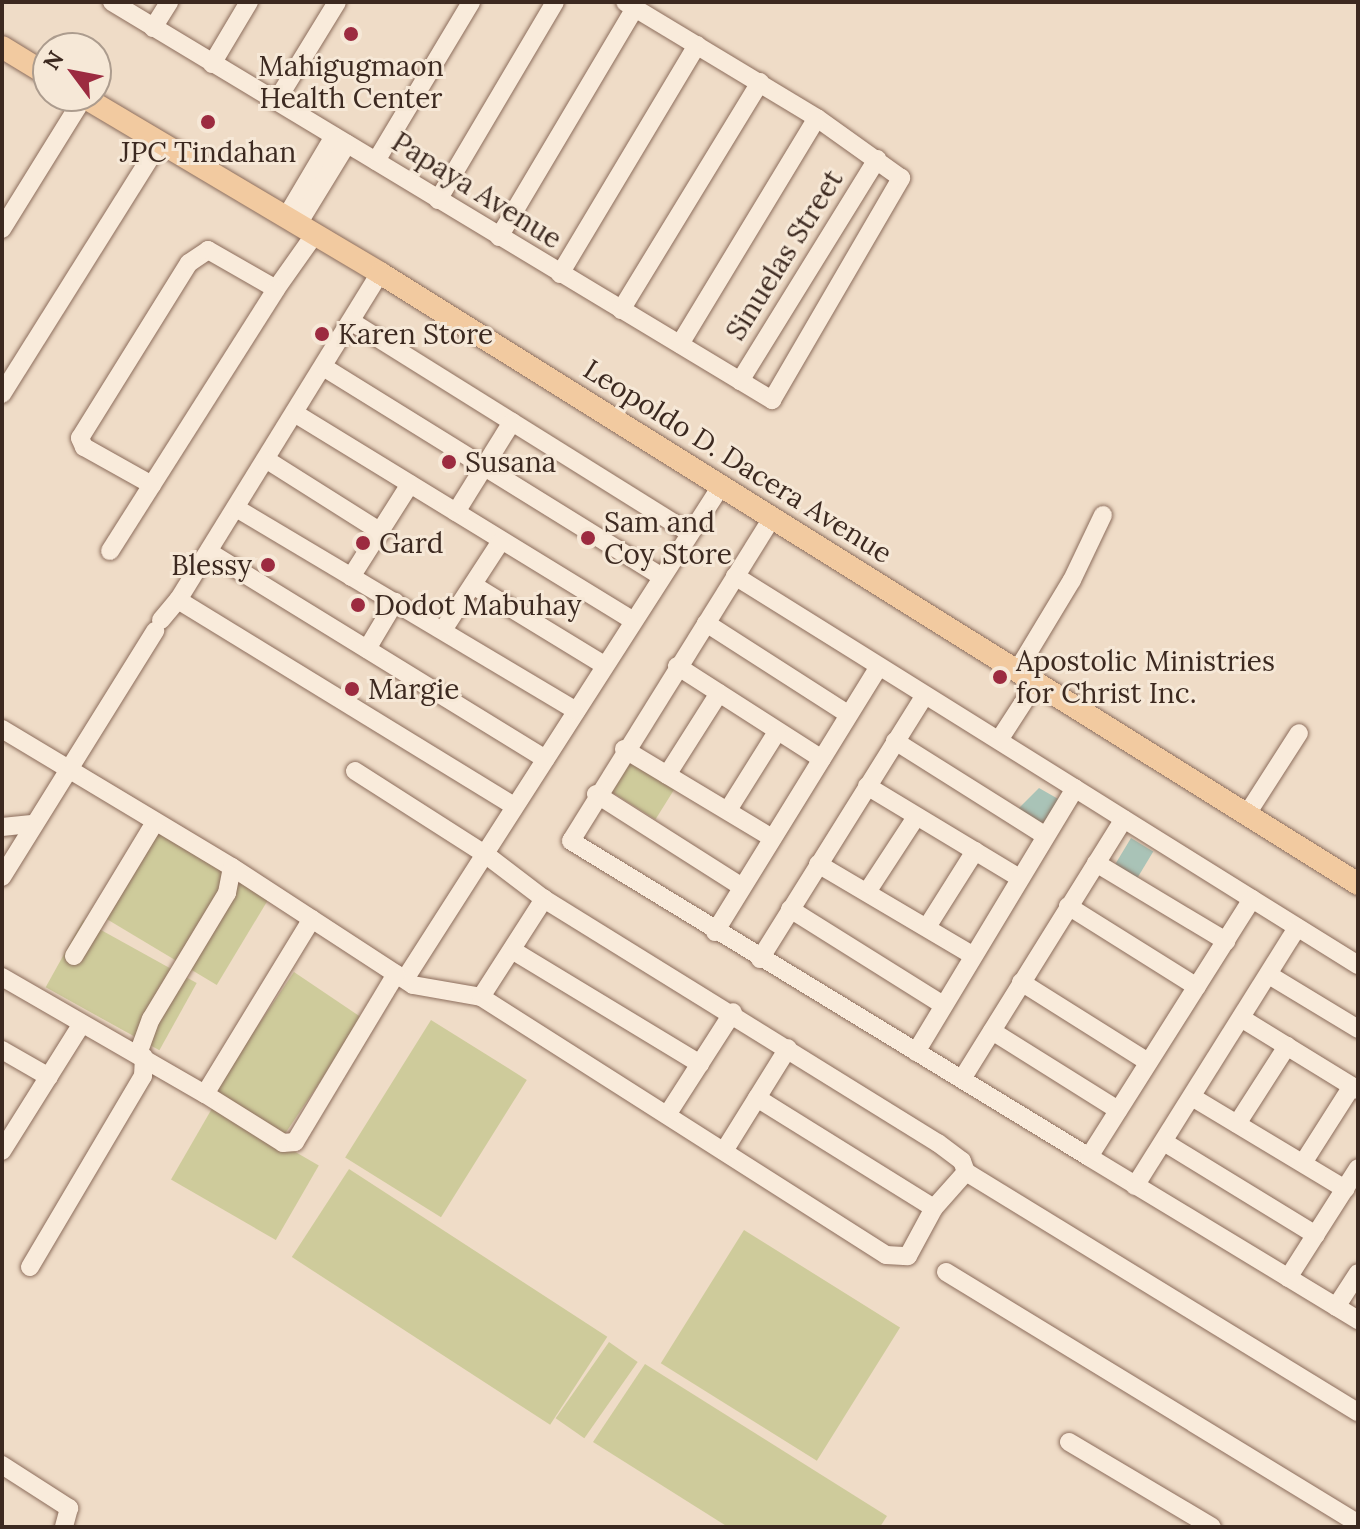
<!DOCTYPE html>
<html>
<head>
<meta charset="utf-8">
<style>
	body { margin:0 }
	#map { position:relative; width:1360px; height:1529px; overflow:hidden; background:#efdcc7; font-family:Lora,serif }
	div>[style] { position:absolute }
	.green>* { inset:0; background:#cecb9b; transform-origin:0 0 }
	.water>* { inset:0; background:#a9c3b7; transform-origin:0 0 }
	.roads { filter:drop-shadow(0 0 2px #8c6d5c) drop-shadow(0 0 2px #8c6d5c) }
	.minor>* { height:18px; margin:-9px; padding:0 9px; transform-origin:9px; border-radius:9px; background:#f9ebdb }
	.major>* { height:22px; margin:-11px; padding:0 11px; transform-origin:11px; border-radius:11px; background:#f2caa0 }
	.dots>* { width:22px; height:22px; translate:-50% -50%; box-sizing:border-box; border:4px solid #f6e8d7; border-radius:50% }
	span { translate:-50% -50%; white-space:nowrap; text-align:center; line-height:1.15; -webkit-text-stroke:6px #f6e8d7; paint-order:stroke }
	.poi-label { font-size:28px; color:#3c2920 }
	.left { translate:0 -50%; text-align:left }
	.right { translate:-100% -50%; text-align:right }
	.street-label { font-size:28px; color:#3c2920 }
	.frame { position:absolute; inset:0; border:4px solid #3c2920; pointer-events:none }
	.north { position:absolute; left:32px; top:32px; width:80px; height:80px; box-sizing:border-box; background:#f6e8d7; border:2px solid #ac9c8e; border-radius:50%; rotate:302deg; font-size:22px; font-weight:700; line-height:32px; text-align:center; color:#3c2920 }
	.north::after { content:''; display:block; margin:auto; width:28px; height:36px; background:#9c2b40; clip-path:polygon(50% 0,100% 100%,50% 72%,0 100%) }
</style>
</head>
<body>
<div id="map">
	<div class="green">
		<div style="left:628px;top:754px;width:58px;height:41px;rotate:32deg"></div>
		<div style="left:145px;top:823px;width:145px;height:102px;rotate:31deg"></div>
		<div style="left:83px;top:920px;width:130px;height:77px;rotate:29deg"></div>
		<div style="left:294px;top:972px;width:83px;height:147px;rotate:34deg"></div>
		<div style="left:431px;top:1020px;width:113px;height:162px;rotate:32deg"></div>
		<div style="left:214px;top:1105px;width:121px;height:86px;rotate:30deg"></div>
		<div style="left:349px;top:1169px;width:308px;height:105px;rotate:33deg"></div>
		<div style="left:744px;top:1230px;width:184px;height:157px;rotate:32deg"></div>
		<div style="left:609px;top:1342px;width:35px;height:93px;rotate:35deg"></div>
		<div style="clip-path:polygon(645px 1364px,887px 1516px,880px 1527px,728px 1527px,593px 1442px)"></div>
	</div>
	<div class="water">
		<div style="clip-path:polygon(1039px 788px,1060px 800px,1046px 825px,1018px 809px)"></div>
		<div style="left:1131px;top:838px;width:26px;height:31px;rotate:31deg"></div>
	</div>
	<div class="roads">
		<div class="minor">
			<div style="left:112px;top:2px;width:771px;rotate:31.09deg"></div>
			<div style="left:772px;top:400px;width:257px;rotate:-59.8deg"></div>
			<div style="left:901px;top:178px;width:103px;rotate:-144.5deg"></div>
			<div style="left:817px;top:118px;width:224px;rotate:-148.9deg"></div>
			<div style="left:153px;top:28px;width:31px;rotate:-58deg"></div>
			<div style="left:212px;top:64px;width:72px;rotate:-59.2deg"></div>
			<div style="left:277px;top:100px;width:115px;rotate:-58.5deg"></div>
			<div style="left:376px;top:161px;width:185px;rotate:-59.1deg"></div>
			<div style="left:438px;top:200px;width:230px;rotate:-59.4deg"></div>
			<div style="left:286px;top:217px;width:94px;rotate:-59.3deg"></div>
			<div style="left:298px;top:224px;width:94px;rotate:-58.5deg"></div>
			<div style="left:2px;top:229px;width:155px;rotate:-58.2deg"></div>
			<div style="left:499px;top:237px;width:266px;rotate:-59.3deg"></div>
			<div style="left:380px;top:273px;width:384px;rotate:121.7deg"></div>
			<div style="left:178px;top:600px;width:394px;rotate:31.5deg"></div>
			<div style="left:560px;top:274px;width:267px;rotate:-59.1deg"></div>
			<div style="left:621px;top:310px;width:267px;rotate:-58.6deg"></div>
			<div style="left:352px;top:322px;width:398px;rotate:32deg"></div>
			<div style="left:680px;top:344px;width:264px;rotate:-58.8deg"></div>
			<div style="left:325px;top:368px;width:395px;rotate:31.8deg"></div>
			<div style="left:740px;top:381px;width:261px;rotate:-58.3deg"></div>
			<div style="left:2px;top:394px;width:295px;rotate:-57.9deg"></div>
			<div style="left:296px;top:414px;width:394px;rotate:31.5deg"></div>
			<div style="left:267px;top:460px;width:135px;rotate:32.3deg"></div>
			<div style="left:152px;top:485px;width:78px;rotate:-150.8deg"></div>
			<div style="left:84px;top:447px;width:10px;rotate:-114deg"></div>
			<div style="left:80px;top:438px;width:206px;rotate:-58.1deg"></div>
			<div style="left:189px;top:263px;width:23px;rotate:-34deg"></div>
			<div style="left:208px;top:250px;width:78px;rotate:29.8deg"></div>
			<div style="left:276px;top:289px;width:67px;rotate:-54.7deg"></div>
			<div style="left:721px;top:486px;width:437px;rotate:122.7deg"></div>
			<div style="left:485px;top:854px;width:74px;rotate:37.3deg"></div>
			<div style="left:544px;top:899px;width:463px;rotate:31.8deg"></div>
			<div style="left:938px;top:1143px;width:30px;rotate:37deg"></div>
			<div style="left:962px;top:1161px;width:12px;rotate:70deg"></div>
			<div style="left:966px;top:1172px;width:460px;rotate:31.5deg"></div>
			<div style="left:236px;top:508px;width:396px;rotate:30.8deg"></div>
			<div style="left:456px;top:512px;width:106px;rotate:-58.1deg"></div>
			<div style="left:772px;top:518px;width:380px;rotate:121.9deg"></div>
			<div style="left:571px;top:841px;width:607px;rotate:31.38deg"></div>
			<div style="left:110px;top:551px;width:310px;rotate:-57.6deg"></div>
			<div style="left:209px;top:552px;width:395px;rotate:31.6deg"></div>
			<div style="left:735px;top:576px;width:610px;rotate:32deg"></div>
			<div style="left:351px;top:577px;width:110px;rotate:-57.6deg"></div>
			<div style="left:473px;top:585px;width:153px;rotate:31.4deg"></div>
			<div style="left:161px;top:620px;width:26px;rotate:-50deg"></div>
			<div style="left:706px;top:623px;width:169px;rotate:32.7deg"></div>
			<div style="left:443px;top:630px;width:106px;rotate:-56.9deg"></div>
			<div style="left:367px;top:649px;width:55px;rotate:-59.2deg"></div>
			<div style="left:677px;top:666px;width:172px;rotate:32.7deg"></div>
			<div style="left:1017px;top:671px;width:106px;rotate:-58.9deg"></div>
			<div style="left:1072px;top:580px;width:72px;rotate:-64.5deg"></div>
			<div style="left:2px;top:729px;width:268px;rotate:31deg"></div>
			<div style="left:232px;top:867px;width:216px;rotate:33.1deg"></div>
			<div style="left:413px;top:985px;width:69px;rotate:10deg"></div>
			<div style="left:481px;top:997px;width:480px;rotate:32.5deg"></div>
			<div style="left:886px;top:1255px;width:22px;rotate:3deg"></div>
			<div style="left:908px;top:1256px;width:55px;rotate:-61.6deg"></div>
			<div style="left:934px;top:1208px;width:48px;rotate:-48.4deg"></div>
			<div style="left:999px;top:740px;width:68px;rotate:-57deg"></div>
			<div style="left:895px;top:741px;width:176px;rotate:32.2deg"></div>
			<div style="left:624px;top:749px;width:173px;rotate:31deg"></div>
			<div style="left:355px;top:771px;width:154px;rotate:32.6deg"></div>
			<div style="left:485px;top:854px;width:148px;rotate:122.6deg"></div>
			<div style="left:667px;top:775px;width:97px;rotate:-57.6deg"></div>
			<div style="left:867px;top:786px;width:176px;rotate:31.1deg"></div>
			<div style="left:596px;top:794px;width:173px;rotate:32.5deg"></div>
			<div style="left:728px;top:810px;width:92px;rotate:-57.9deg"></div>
			<div style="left:1247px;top:814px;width:96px;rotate:-57.3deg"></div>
			<div style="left:2px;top:827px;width:30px;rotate:-6deg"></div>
			<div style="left:1096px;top:863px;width:152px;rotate:31deg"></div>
			<div style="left:818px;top:864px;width:179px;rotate:30.6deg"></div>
			<div style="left:2px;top:877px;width:290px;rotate:-58.1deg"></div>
			<div style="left:867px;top:892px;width:90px;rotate:-56.8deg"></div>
			<div style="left:1068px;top:906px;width:152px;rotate:32.1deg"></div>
			<div style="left:790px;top:909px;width:181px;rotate:32.1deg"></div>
			<div style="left:927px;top:927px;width:90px;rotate:-57.7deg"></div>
			<div style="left:715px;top:932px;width:312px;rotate:-58.3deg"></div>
			<div style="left:512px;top:950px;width:220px;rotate:31.2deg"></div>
			<div style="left:74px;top:956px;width:157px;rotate:-58.8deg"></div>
			<div style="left:760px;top:959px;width:311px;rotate:-58deg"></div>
			<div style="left:1358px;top:965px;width:125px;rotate:-148.1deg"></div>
			<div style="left:1252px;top:899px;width:305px;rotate:122.3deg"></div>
			<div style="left:1089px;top:1157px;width:315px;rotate:31.2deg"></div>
			<div style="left:1269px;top:975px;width:104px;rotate:31.2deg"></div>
			<div style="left:2px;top:977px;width:234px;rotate:30deg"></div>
			<div style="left:205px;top:1094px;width:205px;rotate:-58.6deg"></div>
			<div style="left:1021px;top:982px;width:150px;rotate:32.2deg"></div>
			<div style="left:481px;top:997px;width:117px;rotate:-57.3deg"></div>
			<div style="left:1241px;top:1018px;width:137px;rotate:31.6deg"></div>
			<div style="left:992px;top:1031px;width:149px;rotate:32.1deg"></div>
			<div style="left:2px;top:1050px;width:54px;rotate:29.9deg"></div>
			<div style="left:916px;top:1052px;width:308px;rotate:-58.9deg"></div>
			<div style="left:138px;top:1054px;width:37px;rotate:-70deg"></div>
			<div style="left:151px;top:1019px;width:147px;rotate:-58.9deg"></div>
			<div style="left:227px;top:893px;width:26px;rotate:-79deg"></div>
			<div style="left:962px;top:1079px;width:306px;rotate:-58.1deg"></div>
			<div style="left:205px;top:1094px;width:92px;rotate:32.1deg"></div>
			<div style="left:283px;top:1143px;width:12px;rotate:-5deg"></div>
			<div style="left:295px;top:1142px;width:196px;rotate:-59deg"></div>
			<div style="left:1192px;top:1097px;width:179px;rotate:31deg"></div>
			<div style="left:757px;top:1098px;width:208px;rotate:31.9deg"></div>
			<div style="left:667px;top:1115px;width:122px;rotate:-57.3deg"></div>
			<div style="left:1237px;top:1124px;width:93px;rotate:-57.3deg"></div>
			<div style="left:1164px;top:1142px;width:178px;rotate:31.5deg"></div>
			<div style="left:2px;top:1151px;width:149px;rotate:-57.9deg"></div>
			<div style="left:724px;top:1151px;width:121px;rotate:-58.1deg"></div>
			<div style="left:1303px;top:1163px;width:91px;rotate:-57.5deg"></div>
			<div style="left:1135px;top:1186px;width:305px;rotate:-57.9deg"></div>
			<div style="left:30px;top:1267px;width:222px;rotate:-59.4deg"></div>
			<div style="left:143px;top:1076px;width:19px;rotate:-87deg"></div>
			<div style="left:946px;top:1272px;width:482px;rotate:31.4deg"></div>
			<div style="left:1288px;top:1278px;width:130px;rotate:-57.5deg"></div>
			<div style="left:1336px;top:1307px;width:40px;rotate:-57.1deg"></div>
			<div style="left:1069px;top:1442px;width:166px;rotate:30.7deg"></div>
			<div style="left:2px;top:1465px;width:80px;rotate:32.7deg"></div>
			<div style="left:69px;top:1508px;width:20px;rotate:105deg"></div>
		</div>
		<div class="major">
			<div style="left:2px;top:47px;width:54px;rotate:31.3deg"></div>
			<div style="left:82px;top:96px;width:347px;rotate:30.7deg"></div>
			<div style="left:380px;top:273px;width:1153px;rotate:31.99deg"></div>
		</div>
	</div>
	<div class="dots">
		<div style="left:351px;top:34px;background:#9c2b40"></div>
		<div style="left:208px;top:122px;background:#9c2b40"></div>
		<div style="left:322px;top:334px;background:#9c2b40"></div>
		<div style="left:449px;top:462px;background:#9c2b40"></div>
		<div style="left:588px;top:538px;background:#9c2b40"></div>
		<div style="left:363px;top:543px;background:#9c2b40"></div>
		<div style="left:268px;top:565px;background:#9c2b40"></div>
		<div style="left:358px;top:605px;background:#9c2b40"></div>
		<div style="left:1000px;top:677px;background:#9c2b40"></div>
		<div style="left:352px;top:689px;background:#9c2b40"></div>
	</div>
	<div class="poi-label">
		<span style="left:351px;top:82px">Mahigugmaon<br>Health Center</span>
		<span style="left:208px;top:152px">JPC Tindahan</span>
		<span class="left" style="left:338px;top:334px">Karen Store</span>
		<span class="left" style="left:465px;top:462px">Susana</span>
		<span class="left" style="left:604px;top:538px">Sam and<br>Coy Store</span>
		<span class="left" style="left:379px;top:543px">Gard</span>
		<span class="right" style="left:252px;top:565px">Blessy</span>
		<span class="left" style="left:374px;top:605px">Dodot Mabuhay</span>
		<span class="left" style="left:1016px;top:677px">Apostolic Ministries<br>for Christ Inc.</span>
		<span class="left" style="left:368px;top:689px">Margie</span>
	</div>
	<div class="street-label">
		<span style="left:477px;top:190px;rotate:32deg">Papaya Avenue</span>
		<span style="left:784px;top:255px;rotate:-58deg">Sinuelas Street</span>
		<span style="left:738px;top:461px;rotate:32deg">Leopoldo D. Dacera Avenue</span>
	</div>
	<div class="frame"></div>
	<div class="north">N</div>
</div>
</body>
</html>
